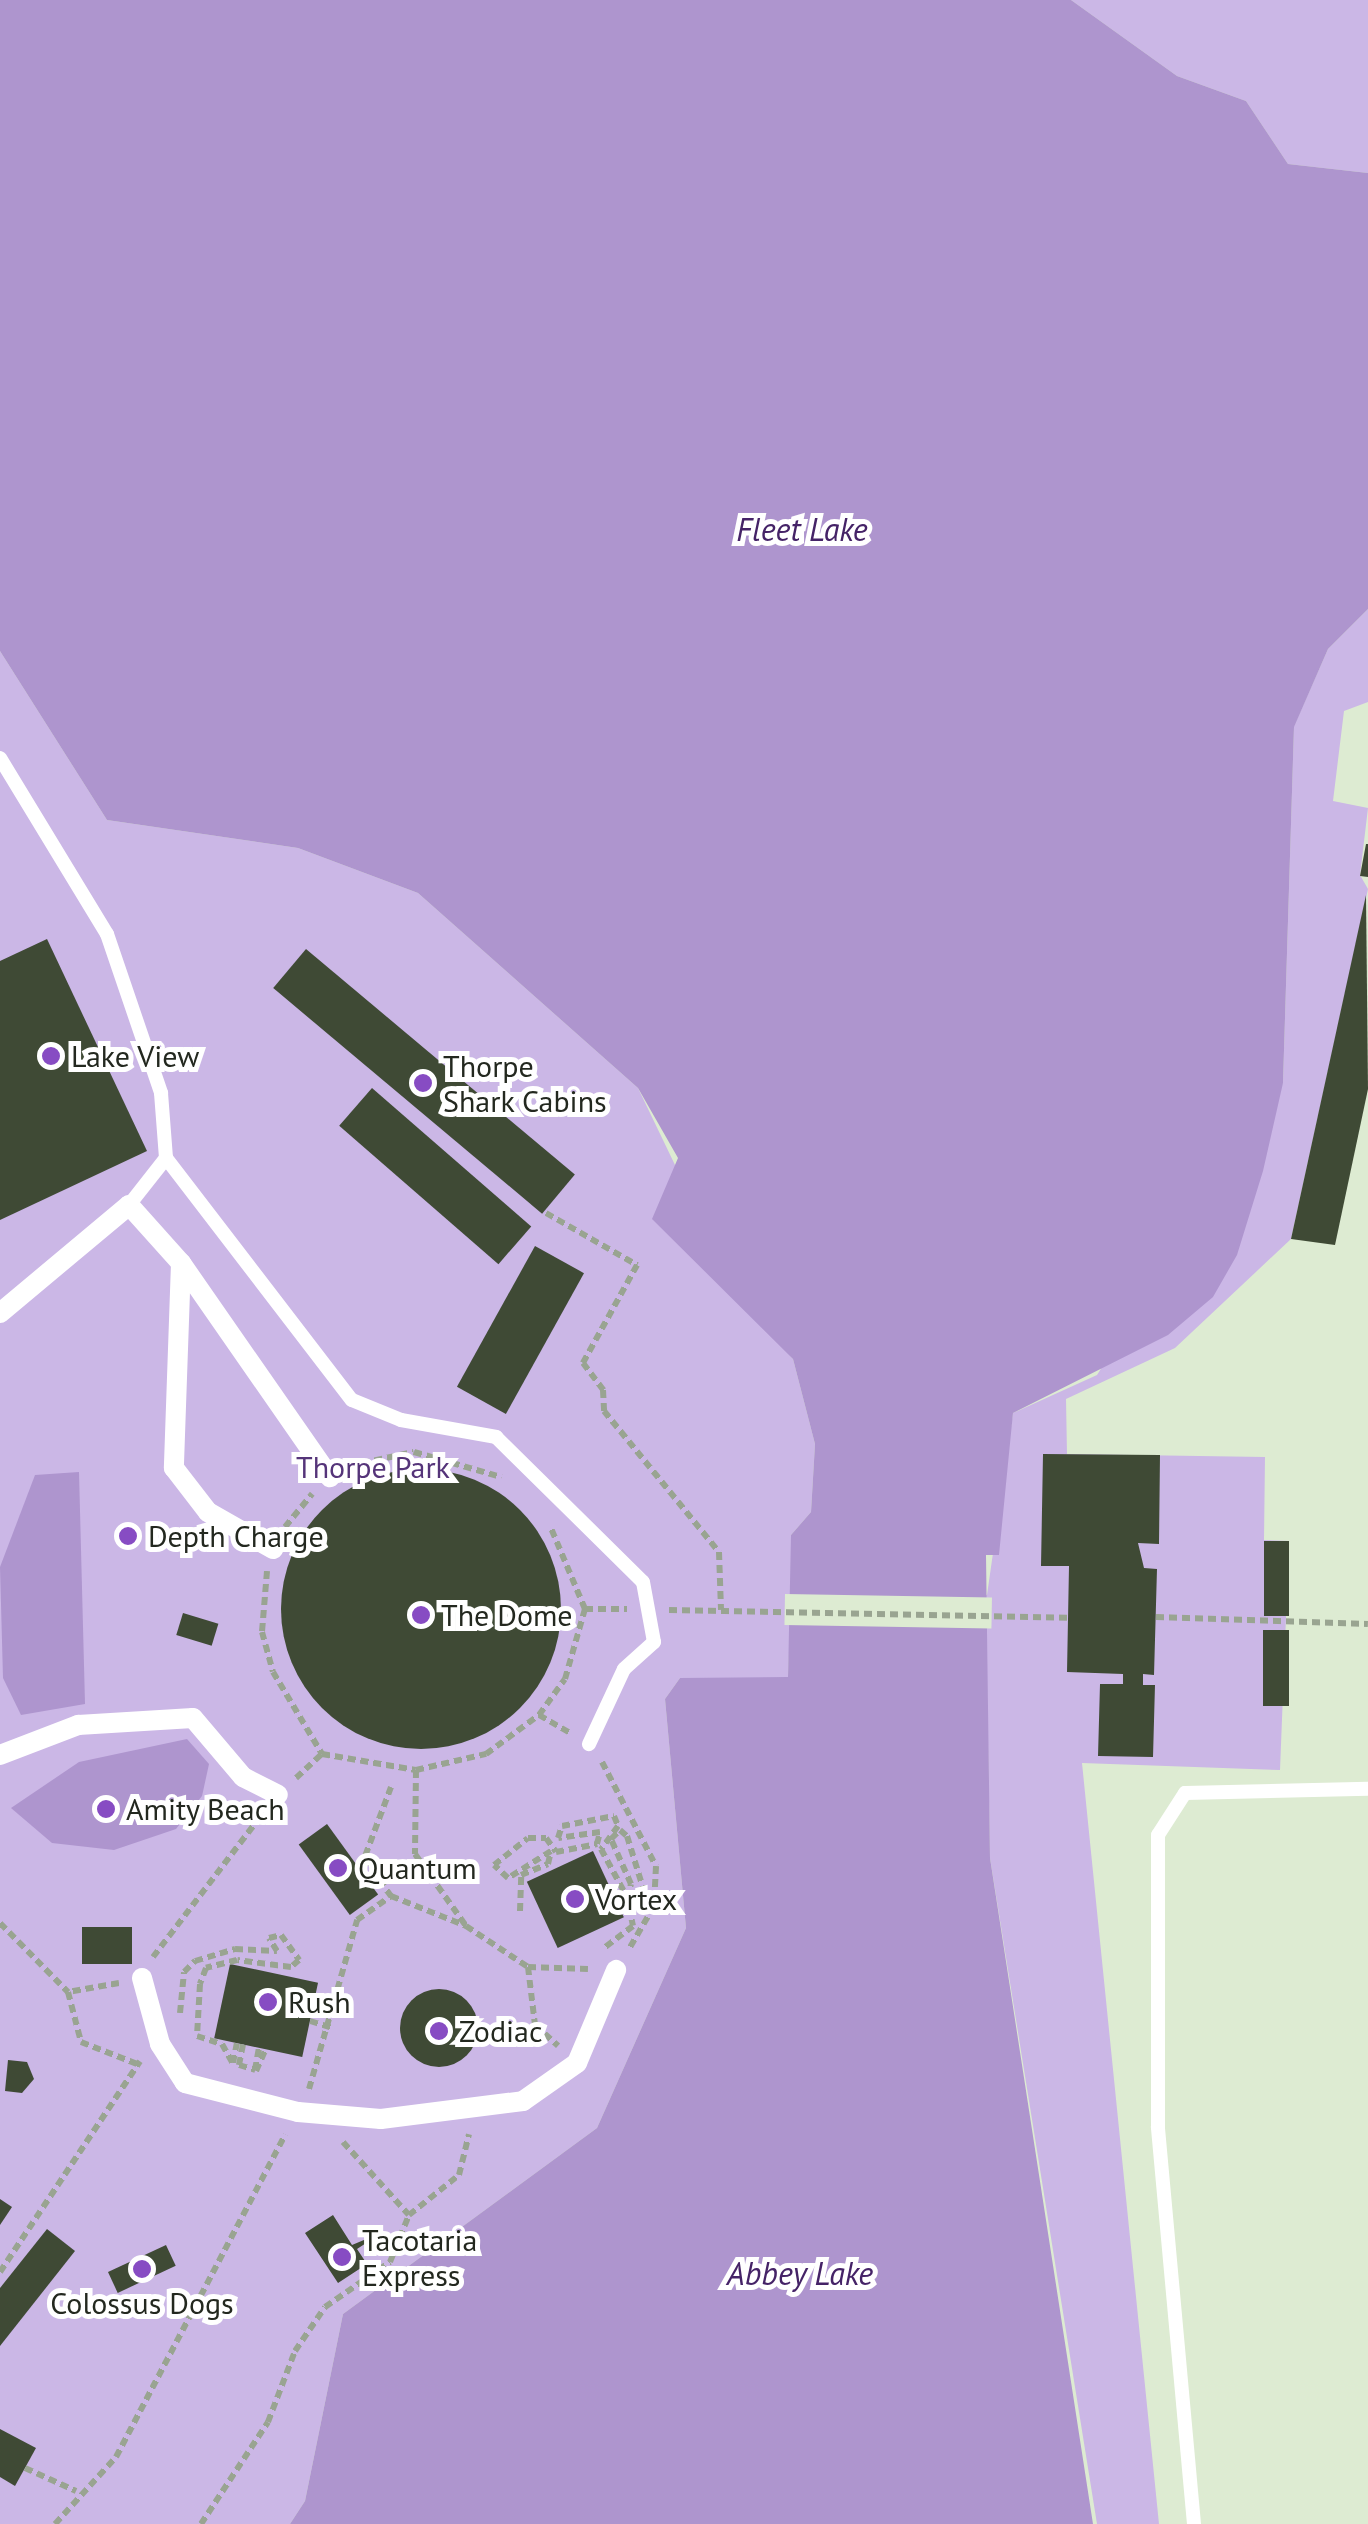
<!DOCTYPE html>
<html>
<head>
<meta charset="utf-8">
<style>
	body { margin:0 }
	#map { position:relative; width:1368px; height:2524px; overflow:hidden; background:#ddebd2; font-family:"PT Sans",sans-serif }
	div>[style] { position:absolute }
	.green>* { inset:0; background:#cbb7e6 }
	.water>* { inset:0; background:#ae95ce }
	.pier>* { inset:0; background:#ddebd2; transform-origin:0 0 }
	.building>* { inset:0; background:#3f4a35; transform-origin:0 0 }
	.round { border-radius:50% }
	.path>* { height:6px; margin-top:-3px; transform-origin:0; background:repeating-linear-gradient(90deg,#99a491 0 8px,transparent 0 13px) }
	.service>* { height:14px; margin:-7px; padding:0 7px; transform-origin:7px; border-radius:7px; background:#fff }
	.pedestrian>* { height:20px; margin:-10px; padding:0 10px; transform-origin:10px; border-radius:10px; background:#fff }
	.dots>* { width:28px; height:28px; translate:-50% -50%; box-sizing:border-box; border:5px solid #fff; border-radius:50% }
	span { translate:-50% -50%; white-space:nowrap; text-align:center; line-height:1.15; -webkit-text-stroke:10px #fff; paint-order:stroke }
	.poi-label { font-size:30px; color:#23281f }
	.left { translate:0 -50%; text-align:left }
	.park-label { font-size:30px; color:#553479 }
	.water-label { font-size:32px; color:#452367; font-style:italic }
</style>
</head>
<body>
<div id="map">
	<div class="green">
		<div style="clip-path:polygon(1071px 0,1368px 0,1368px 173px,1288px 164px,1246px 101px,1177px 76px)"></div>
		<div style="clip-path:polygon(1368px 609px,1368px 702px,1344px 711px,1333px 801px,1368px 808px,1360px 875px,1368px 889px,1291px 1239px,1175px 1348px,1066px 1399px,1067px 1454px,1265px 1457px,1264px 1540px,1289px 1541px,1280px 1770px,1082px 1763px,1159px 2524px,1097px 2524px,990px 1858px,986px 1628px,790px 1626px,788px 1678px,680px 1678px,665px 1699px,686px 1928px,597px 2128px,343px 2314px,305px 2501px,290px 2524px,0 2524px,0 651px,107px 820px,298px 848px,418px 893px,638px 1088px,737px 1294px,793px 1359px,815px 1444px,811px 1512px,791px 1535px,791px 1554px,987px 1595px,1013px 1413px,1097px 1375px,1283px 1083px,1294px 726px,1328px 649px)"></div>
	</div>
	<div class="water">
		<div style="clip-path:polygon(0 0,1071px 0,1177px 76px,1246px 101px,1288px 164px,1368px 173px,1368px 609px,1328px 649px,1294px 727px,1283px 1083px,1263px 1171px,1237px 1255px,1213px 1297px,1168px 1335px,1013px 1413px,999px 1555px,986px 1555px,990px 1858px,1093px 2524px,290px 2524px,305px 2501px,343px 2314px,597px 2128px,686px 1928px,665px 1699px,680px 1678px,788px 1677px,791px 1535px,811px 1512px,815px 1444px,793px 1359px,652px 1219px,678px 1158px,638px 1088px,418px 893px,298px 848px,107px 820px,0 651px)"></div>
		<div style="clip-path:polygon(79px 1472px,85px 1704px,21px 1715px,3px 1678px,0 1567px,35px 1475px)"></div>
		<div style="clip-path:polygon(187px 1739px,209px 1764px,202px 1796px,176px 1829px,114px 1850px,52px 1843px,11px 1808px,79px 1762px)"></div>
	</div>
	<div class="pier">
		<div style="left:785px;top:1594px;width:207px;height:31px;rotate:1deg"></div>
	</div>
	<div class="building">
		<div style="clip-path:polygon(1366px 844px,1368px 844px,1368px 877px,1360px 876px)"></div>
		<div style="clip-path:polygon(1366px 895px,1368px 1089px,1335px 1245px,1291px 1239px)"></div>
		<div style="clip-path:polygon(47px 939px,147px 1151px,0 1220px,0 961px)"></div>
		<div style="left:306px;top:949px;width:351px;height:51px;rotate:40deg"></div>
		<div style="left:372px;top:1088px;width:211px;height:50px;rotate:41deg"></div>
		<div style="left:535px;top:1246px;width:56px;height:161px;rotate:29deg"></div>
		<div style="clip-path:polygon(1043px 1454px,1160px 1455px,1159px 1544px,1138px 1543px,1144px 1568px,1157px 1569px,1154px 1675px,1143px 1674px,1143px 1685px,1155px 1685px,1153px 1757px,1098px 1756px,1100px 1684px,1123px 1684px,1123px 1674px,1067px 1672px,1069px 1566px,1041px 1566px)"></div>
		<div class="round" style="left:281px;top:1469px;width:280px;height:280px"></div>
		<div style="left:1264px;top:1541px;width:25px;height:75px"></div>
		<div style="left:183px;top:1613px;width:37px;height:23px;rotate:17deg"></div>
		<div style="left:1263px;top:1630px;width:26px;height:76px"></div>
		<div style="left:327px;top:1824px;width:87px;height:35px;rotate:54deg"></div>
		<div style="left:593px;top:1851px;width:73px;height:73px;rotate:65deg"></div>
		<div style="left:82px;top:1927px;width:50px;height:37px"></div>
		<div style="left:230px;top:1964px;width:90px;height:76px;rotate:12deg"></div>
		<div class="round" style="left:400px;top:1989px;width:78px;height:78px"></div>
		<div style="clip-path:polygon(8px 2060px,27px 2062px,34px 2079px,22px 2093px,5px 2091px)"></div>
		<div style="clip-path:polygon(0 2199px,12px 2207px,0 2225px)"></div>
		<div style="clip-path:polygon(333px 2215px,352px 2245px,383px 2232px,357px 2249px,367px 2264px,338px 2283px,305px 2233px)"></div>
		<div style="clip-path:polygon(47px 2229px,75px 2251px,0 2346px,0 2288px)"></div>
		<div style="left:166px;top:2245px;width:23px;height:64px;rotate:65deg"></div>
		<div style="clip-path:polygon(0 2429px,36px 2448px,15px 2486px,0 2477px)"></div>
	</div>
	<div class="path">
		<div style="left:546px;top:1213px;width:105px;rotate:29.7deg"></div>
		<div style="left:637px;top:1265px;width:112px;rotate:118.9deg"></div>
		<div style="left:583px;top:1363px;width:34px;rotate:53deg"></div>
		<div style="left:603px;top:1390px;width:21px;rotate:87deg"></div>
		<div style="left:604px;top:1411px;width:182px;rotate:50.8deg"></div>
		<div style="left:719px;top:1552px;width:58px;rotate:88deg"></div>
		<div style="left:349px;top:1466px;width:66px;rotate:-12.2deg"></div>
		<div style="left:414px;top:1452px;width:91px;rotate:16deg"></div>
		<div style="left:285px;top:1527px;width:43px;rotate:-50.7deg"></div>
		<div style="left:267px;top:1571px;width:61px;rotate:94.7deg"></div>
		<div style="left:262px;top:1632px;width:41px;rotate:74.6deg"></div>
		<div style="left:273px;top:1672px;width:96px;rotate:59.1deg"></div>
		<div style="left:585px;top:1609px;width:42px"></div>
		<div style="left:669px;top:1610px;width:399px;rotate:1.1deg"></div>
		<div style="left:1156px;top:1617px;width:212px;rotate:1.9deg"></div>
		<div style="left:539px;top:1715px;width:44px;rotate:-54.2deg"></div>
		<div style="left:565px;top:1679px;width:73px;rotate:-74.1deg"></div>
		<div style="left:585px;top:1609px;width:88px;rotate:-112.8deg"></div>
		<div style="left:602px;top:1762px;width:117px;rotate:62.6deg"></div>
		<div style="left:656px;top:1866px;width:40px;rotate:92.9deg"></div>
		<div style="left:654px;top:1906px;width:50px;rotate:120.2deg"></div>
		<div style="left:416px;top:1770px;width:84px;rotate:90.7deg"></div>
		<div style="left:415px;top:1854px;width:88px;rotate:54.7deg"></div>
		<div style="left:296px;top:1778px;width:35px;rotate:-43deg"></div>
		<div style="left:322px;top:1754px;width:95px;rotate:9.7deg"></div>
		<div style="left:416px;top:1770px;width:72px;rotate:-12.9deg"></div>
		<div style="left:486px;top:1754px;width:66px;rotate:-36.3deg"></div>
		<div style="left:539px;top:1715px;width:38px;rotate:30deg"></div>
		<div style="left:391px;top:1787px;width:77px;rotate:110.6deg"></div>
		<div style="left:364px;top:1859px;width:46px;rotate:53.9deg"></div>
		<div style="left:520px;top:1911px;width:36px;rotate:-88deg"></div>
		<div style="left:521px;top:1875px;width:29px;rotate:-22deg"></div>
		<div style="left:548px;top:1864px;width:13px;rotate:-77deg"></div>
		<div style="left:551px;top:1851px;width:51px;rotate:147.9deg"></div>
		<div style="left:508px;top:1878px;width:19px;rotate:-137deg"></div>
		<div style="left:494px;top:1865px;width:43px;rotate:-38.5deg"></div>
		<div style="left:528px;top:1838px;width:18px"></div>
		<div style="left:546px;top:1838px;width:17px;rotate:54deg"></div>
		<div style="left:556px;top:1852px;width:42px;rotate:-11deg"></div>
		<div style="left:597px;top:1844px;width:12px;rotate:-76deg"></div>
		<div style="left:600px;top:1832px;width:42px;rotate:171.9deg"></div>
		<div style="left:558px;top:1838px;width:13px;rotate:-72deg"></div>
		<div style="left:562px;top:1826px;width:53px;rotate:-10.9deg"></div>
		<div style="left:614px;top:1816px;width:11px;rotate:68deg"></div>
		<div style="left:618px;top:1826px;width:29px;rotate:126deg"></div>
		<div style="left:601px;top:1849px;width:57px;rotate:61.6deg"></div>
		<div style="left:628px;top:1899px;width:15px;rotate:-79deg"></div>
		<div style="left:631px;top:1884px;width:49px;rotate:-114deg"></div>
		<div style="left:611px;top:1839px;width:13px;rotate:-45deg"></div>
		<div style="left:620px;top:1830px;width:9px;rotate:41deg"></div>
		<div style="left:627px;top:1836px;width:61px;rotate:72.8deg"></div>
		<div style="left:645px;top:1894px;width:21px;rotate:141deg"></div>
		<div style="left:629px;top:1907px;width:19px;rotate:78deg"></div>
		<div style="left:633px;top:1926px;width:35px;rotate:143deg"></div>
		<div style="left:0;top:1923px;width:97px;rotate:45.4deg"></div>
		<div style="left:153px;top:1957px;width:181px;rotate:-52.6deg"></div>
		<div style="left:528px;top:1967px;width:58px;rotate:83.1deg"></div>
		<div style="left:535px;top:2025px;width:31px;rotate:42deg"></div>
		<div style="left:119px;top:1983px;width:52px;rotate:170deg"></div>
		<div style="left:68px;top:1992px;width:52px;rotate:75.4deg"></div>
		<div style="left:81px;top:2042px;width:60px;rotate:21.4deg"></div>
		<div style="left:180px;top:2013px;width:41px;rotate:-84.4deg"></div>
		<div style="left:184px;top:1972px;width:16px;rotate:-45deg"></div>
		<div style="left:195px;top:1961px;width:42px;rotate:-16.7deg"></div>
		<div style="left:235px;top:1949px;width:42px;rotate:2.7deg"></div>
		<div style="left:277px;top:1951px;width:15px;rotate:-122deg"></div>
		<div style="left:269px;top:1938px;width:12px;rotate:-14deg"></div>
		<div style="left:281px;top:1935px;width:31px;rotate:54deg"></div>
		<div style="left:299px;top:1960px;width:11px;rotate:139deg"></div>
		<div style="left:291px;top:1967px;width:54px;rotate:-172.6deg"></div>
		<div style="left:237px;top:1960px;width:32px;rotate:166deg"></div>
		<div style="left:206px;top:1968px;width:17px;rotate:111deg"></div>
		<div style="left:200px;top:1984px;width:52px;rotate:93.3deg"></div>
		<div style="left:197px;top:2036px;width:26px;rotate:18deg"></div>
		<div style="left:222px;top:2044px;width:23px;rotate:61deg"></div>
		<div style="left:310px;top:2021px;width:24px;rotate:17deg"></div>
		<div style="left:233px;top:2063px;width:20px;rotate:-79deg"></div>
		<div style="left:239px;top:2065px;width:17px;rotate:17deg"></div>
		<div style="left:255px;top:2070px;width:23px;rotate:-80deg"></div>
		<div style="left:239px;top:2065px;width:21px;rotate:-79deg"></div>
		<div style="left:256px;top:2071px;width:24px;rotate:-66deg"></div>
		<div style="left:309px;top:2089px;width:176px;rotate:-74.1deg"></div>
		<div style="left:357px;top:1920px;width:42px;rotate:-35.2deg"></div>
		<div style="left:391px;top:1896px;width:81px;rotate:21.8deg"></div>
		<div style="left:466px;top:1926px;width:74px;rotate:33.5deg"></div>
		<div style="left:528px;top:1967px;width:60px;rotate:1.9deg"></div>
		<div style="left:343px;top:2142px;width:98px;rotate:47.9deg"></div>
		<div style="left:0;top:2272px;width:253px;rotate:-56.4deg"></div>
		<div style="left:25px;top:2468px;width:56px;rotate:24.3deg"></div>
		<div style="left:55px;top:2524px;width:91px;rotate:-47.7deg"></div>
		<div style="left:116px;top:2457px;width:364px;rotate:-62.3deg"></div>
		<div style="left:201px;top:2524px;width:122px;rotate:-56.7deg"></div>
		<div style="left:268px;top:2422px;width:76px;rotate:-69.2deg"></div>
		<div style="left:295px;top:2351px;width:53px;rotate:-55.7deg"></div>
		<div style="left:325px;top:2307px;width:79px;rotate:-34.7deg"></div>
		<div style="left:390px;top:2262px;width:51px;rotate:-68deg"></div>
		<div style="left:409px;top:2215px;width:64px;rotate:-38.7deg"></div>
		<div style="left:459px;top:2175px;width:42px;rotate:-76.3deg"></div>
	</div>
	<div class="service">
		<div style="left:0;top:758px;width:206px;rotate:58.7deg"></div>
		<div style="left:107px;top:934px;width:168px;rotate:71.2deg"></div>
		<div style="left:161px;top:1093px;width:65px;rotate:85.6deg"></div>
		<div style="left:166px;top:1158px;width:305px;rotate:52.5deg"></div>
		<div style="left:352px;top:1400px;width:53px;rotate:22.2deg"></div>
		<div style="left:401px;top:1420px;width:97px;rotate:10.1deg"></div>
		<div style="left:496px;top:1437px;width:206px;rotate:44.6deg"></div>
		<div style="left:643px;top:1582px;width:61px;rotate:79.6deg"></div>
		<div style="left:654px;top:1642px;width:40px;rotate:138deg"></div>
		<div style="left:624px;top:1669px;width:83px;rotate:115deg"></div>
		<div style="left:129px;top:1205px;width:60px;rotate:-51.8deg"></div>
		<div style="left:1194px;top:2524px;width:399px;rotate:-95.2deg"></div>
		<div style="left:1158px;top:2127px;width:292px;rotate:-90deg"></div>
		<div style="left:1158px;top:1835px;width:50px;rotate:-57.3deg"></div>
		<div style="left:1185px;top:1793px;width:183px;rotate:-1.3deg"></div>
	</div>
	<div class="pedestrian">
		<div style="left:181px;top:1263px;width:205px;rotate:92deg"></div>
		<div style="left:174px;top:1468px;width:56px;rotate:52.3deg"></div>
		<div style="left:208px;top:1512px;width:75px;rotate:29.6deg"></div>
		<div style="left:0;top:1313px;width:168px;rotate:-39.9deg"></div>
		<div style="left:129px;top:1205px;width:78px;rotate:48.1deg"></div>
		<div style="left:181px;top:1263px;width:261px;rotate:55.2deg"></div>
		<div style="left:0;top:1755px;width:84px;rotate:-21deg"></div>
		<div style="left:78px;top:1725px;width:115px;rotate:-3.5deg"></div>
		<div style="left:193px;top:1718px;width:77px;rotate:49.7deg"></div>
		<div style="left:243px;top:1777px;width:39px;rotate:27deg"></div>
		<div style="left:142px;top:1978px;width:68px;rotate:74.7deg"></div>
		<div style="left:160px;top:2044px;width:46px;rotate:57.3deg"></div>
		<div style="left:185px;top:2083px;width:117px;rotate:14.4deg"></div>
		<div style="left:298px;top:2112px;width:83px;rotate:4.8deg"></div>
		<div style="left:381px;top:2119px;width:143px;rotate:-7.2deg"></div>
		<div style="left:523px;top:2101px;width:66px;rotate:-35.1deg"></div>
		<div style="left:577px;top:2063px;width:101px;rotate:-67.2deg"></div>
	</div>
	<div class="dots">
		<div style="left:51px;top:1056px;background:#874cc3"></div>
		<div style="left:423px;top:1083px;background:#874cc3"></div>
		<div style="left:128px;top:1536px;background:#874cc3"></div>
		<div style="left:421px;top:1615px;background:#874cc3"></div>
		<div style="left:106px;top:1809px;background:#874cc3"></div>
		<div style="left:338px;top:1868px;background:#874cc3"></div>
		<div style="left:575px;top:1899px;background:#874cc3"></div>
		<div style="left:268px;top:2002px;background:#874cc3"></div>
		<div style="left:439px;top:2031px;background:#874cc3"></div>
		<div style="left:342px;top:2257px;background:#874cc3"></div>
		<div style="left:142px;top:2269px;background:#874cc3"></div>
	</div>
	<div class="poi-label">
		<span class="left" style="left:71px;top:1056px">Lake View</span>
		<span class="left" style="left:443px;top:1083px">Thorpe<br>Shark Cabins</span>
		<span class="left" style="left:148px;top:1536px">Depth Charge</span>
		<span class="left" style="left:441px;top:1615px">The Dome</span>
		<span class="left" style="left:126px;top:1809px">Amity Beach</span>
		<span class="left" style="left:358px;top:1868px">Quantum</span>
		<span class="left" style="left:595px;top:1899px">Vortex</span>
		<span class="left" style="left:288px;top:2002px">Rush</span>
		<span class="left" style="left:459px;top:2031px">Zodiac</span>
		<span class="left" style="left:362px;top:2257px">Tacotaria<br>Express</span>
		<span style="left:142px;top:2303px">Colossus Dogs</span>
	</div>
	<div class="park-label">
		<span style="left:373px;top:1467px">Thorpe Park</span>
	</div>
	<div class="water-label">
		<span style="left:802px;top:529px">Fleet Lake</span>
		<span style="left:800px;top:2273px">Abbey Lake</span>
	</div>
</div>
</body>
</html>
